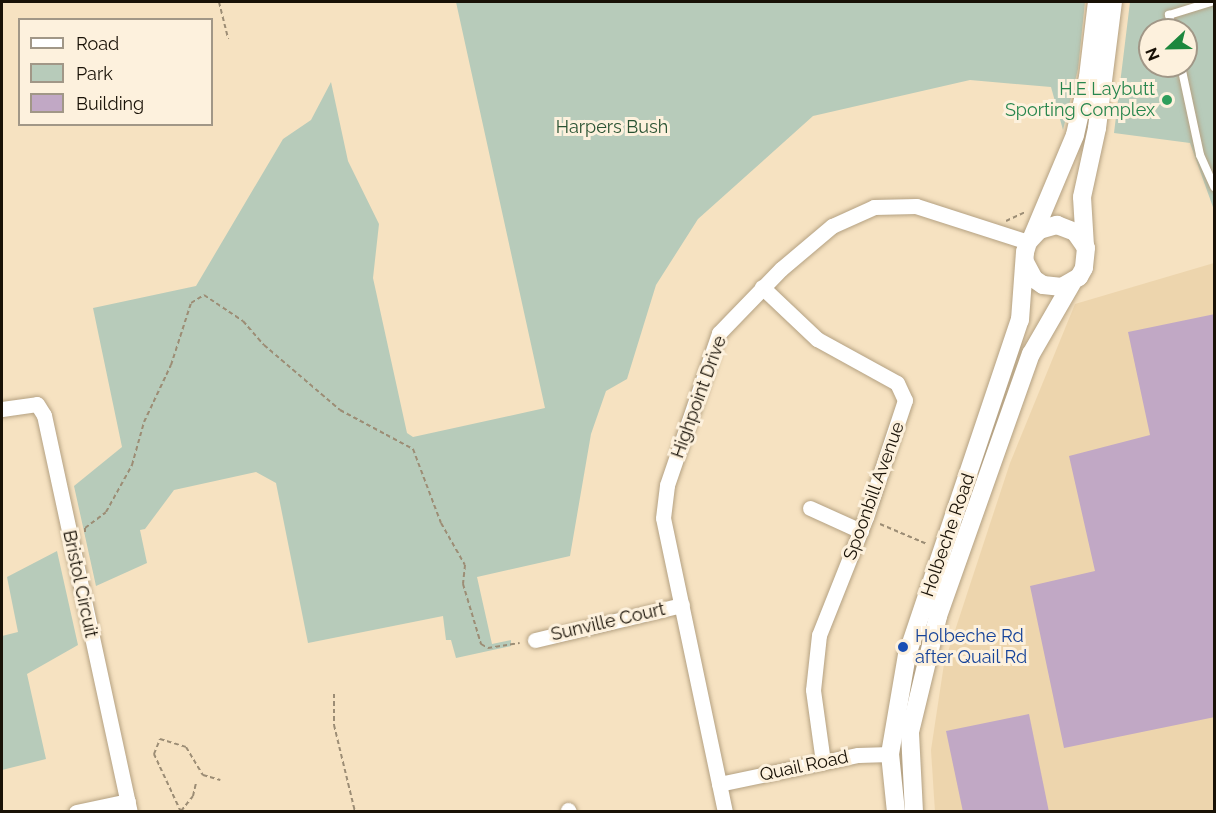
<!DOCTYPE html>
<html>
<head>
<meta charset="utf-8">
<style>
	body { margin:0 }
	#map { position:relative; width:1216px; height:813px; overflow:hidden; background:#f6e2c1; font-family:Raleway,sans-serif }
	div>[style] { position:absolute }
	.built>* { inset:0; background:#edd5ad }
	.green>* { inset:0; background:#b7cbba }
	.building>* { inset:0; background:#c1a8c5 }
	.path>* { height:2px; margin-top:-1px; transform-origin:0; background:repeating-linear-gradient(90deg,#9c8d75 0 4.5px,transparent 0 7.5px) }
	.roads { filter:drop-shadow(0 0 2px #b4a182) drop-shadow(0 0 2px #b4a182) }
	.service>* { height:8px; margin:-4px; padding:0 4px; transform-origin:4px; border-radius:4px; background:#fff }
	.minor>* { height:15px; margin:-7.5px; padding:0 7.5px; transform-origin:7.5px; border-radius:7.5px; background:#fff }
	.tertiary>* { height:18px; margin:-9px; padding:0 9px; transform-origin:9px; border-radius:9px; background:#fff }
	.dots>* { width:16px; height:16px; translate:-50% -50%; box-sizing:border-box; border:3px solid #fdf1dd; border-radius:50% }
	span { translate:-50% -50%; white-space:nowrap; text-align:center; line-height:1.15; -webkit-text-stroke:6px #fdf1dd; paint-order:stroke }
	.leisure-label { font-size:18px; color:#27864d }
	.right { translate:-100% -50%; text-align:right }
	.park-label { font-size:18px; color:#295232 }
	.street-label { font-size:18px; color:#181106 }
	.transit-label { font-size:18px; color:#164399 }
	.left { translate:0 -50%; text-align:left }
	.frame { position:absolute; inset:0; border:3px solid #181106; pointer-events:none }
	.legend { position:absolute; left:18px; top:18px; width:195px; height:108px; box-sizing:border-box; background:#fdf1dd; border:2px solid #a19787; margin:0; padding:8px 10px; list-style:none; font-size:18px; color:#181106 }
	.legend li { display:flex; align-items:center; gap:12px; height:30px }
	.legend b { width:30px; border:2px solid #a19787 }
	.north { position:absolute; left:1138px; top:18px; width:60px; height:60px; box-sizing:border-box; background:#fdf1dd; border:2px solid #a19787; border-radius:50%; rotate:248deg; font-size:16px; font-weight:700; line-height:24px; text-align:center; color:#181106 }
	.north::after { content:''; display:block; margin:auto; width:21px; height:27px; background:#1d873d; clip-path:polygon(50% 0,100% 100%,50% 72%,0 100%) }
</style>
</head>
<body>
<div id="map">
	<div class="built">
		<div style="clip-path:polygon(1214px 263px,1214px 811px,935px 812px,931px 750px,944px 664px,1010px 463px,1075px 304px)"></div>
	</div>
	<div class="green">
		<div style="clip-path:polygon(456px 2px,1085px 2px,1078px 69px,1063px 130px,1051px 87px,970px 80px,813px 116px,698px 219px,656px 285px,627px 379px,606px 391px,591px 434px,570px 556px,477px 577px,492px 644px,511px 640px,511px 646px,456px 658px,451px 640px,446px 640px,443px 616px,308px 643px,276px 483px,256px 472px,174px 490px,145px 529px,140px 530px,147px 563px,96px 586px,74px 486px,122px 447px,93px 308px,196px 286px,283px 139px,311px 120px,331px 82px,348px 161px,379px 224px,373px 278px,407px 433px,413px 437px,545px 408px)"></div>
		<div style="clip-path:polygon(evenodd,1130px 2px,1214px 2px,1214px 210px,1190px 143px,1114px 133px,1130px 2px,1150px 30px,1186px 30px,1186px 66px,1150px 66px,1150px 30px)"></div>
		<div style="clip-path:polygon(57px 551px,78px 645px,27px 674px,46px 759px,2px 770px,2px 636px,18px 632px,7px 577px)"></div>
	</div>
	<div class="building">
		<div style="clip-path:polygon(1215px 314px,1215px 717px,1064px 748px,1030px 586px,1095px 571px,1069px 456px,1150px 435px,1128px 332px)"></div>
		<div style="clip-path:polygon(1029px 714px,1049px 812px,963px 812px,946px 731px)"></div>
	</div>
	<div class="path">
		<div style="left:219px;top:2px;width:38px;rotate:76deg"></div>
		<div style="left:1006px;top:221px;width:21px;rotate:-25deg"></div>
		<div style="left:880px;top:524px;width:51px;rotate:23.1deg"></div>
		<div style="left:85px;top:532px;width:4px;rotate:-90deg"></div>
		<div style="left:85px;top:528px;width:26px;rotate:-37deg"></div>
		<div style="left:106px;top:512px;width:54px;rotate:-61deg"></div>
		<div style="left:132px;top:465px;width:45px;rotate:-74.4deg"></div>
		<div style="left:144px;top:422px;width:63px;rotate:-64.7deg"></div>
		<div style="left:171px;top:365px;width:65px;rotate:-72.1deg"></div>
		<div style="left:191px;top:303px;width:15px;rotate:-32deg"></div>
		<div style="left:204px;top:295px;width:47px;rotate:33.7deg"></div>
		<div style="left:243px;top:321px;width:32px;rotate:49deg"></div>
		<div style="left:264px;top:345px;width:100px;rotate:40.5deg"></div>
		<div style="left:340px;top:410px;width:83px;rotate:28.1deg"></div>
		<div style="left:413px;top:449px;width:79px;rotate:69.3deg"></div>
		<div style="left:441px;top:523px;width:48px;rotate:60.3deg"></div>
		<div style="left:465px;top:565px;width:19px;rotate:96deg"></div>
		<div style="left:463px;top:584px;width:63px;rotate:73.3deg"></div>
		<div style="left:481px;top:644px;width:8px;rotate:30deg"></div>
		<div style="left:488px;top:648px;width:32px;rotate:-9deg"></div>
		<div style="left:334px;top:694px;width:31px;rotate:90deg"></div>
		<div style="left:334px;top:725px;width:89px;rotate:76.4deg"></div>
		<div style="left:181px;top:811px;width:19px;rotate:-51deg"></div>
		<div style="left:193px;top:796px;width:13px;rotate:-77deg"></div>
		<div style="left:181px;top:812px;width:64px;rotate:-115deg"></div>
		<div style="left:154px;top:754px;width:16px;rotate:-68deg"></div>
		<div style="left:160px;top:739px;width:27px;rotate:17deg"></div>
		<div style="left:186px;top:747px;width:33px;rotate:59deg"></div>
		<div style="left:203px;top:775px;width:18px;rotate:16deg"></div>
	</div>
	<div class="roads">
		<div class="service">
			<div style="left:1173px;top:30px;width:16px;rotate:-105deg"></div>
			<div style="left:1169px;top:15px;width:44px;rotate:-17.2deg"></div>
			<div style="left:1181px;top:66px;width:91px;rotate:77.9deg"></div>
			<div style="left:1200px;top:155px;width:35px;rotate:66deg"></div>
		</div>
		<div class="minor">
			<div style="left:762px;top:287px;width:76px;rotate:43.4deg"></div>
			<div style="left:817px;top:339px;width:91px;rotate:28.8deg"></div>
			<div style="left:897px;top:383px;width:19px;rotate:65deg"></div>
			<div style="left:905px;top:400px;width:123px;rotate:108.4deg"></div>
			<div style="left:866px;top:517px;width:127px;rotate:111.7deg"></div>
			<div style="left:819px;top:635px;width:55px;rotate:96.2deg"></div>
			<div style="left:813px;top:690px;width:73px;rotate:82.1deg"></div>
			<div style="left:2px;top:409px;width:35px;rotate:-8deg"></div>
			<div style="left:37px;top:404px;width:13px;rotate:58deg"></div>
			<div style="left:44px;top:415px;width:406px;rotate:77.8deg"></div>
			<div style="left:810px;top:508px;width:56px;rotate:24.3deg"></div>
			<div style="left:535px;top:640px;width:151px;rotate:-13.4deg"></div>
			<div style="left:719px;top:784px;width:142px;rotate:-11.8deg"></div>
			<div style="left:858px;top:755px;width:32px;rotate:-2deg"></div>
			<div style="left:568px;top:810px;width:2px;rotate:63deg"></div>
			<div style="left:76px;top:812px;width:53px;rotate:-11.9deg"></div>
			<div style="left:725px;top:812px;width:300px;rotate:-101.9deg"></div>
			<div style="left:663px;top:518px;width:33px;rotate:-83deg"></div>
			<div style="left:667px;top:485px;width:161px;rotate:-71.1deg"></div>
			<div style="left:719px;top:333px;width:89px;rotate:-45.9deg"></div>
			<div style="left:781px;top:269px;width:67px;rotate:-40.1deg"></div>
			<div style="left:832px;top:226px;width:46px;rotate:-24.3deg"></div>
			<div style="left:874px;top:207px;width:42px;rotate:-1.4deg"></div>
			<div style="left:916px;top:206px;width:118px;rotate:17.8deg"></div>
		</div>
		<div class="tertiary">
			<div style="left:1033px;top:235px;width:108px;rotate:-67.2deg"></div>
			<div style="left:1075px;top:135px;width:59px;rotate:-77.4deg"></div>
			<div style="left:1088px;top:77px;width:76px;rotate:-83.2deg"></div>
			<div style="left:1085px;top:246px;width:49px;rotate:-93.5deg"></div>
			<div style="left:1082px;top:197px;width:71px;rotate:-77.7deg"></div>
			<div style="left:1097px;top:128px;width:127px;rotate:-82.8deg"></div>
			<div style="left:896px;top:812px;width:58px;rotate:-95.9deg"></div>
			<div style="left:890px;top:754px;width:100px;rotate:-80.3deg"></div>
			<div style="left:907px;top:655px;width:354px;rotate:-71.4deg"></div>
			<div style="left:1020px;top:320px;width:68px;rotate:-85.8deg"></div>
			<div style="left:1025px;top:252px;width:10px;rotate:-73deg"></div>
			<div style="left:1028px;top:242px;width:16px;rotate:-47deg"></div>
			<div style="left:1039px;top:230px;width:19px;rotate:-16deg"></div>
			<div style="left:1057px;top:225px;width:19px;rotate:21deg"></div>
			<div style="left:1075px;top:232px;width:19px;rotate:55deg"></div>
			<div style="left:1086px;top:248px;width:20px;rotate:96deg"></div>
			<div style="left:1084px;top:268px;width:10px;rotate:119deg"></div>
			<div style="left:1079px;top:277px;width:20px;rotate:150deg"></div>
			<div style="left:1062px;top:287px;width:19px;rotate:-174deg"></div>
			<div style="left:1043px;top:285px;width:11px;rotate:-146deg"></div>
			<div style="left:1034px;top:279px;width:19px;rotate:-118deg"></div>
			<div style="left:914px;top:812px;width:80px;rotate:-92.9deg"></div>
			<div style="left:910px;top:732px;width:119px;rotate:-76.4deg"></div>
			<div style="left:938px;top:616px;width:278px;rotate:-70.5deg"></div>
			<div style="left:1031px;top:354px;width:82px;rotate:-60deg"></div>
		</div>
	</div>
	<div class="dots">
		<div style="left:1167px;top:100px;background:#2e9e5b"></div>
		<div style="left:903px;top:647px;background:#1a4fb4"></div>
	</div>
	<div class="leisure-label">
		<span class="right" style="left:1155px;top:100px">H.E Laybutt<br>Sporting Complex</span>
	</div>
	<div class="park-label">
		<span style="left:612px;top:127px">Harpers Bush</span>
	</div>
	<div class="street-label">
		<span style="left:699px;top:397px;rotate:-70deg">Highpoint Drive</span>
		<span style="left:874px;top:491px;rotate:-70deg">Spoonbill Avenue</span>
		<span style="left:948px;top:535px;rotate:-71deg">Holbeche Road</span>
		<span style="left:80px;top:584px;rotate:78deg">Bristol Circuit</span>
		<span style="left:608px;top:622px;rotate:-13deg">Sunville Court</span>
		<span style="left:804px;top:766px;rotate:-12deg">Quail Road</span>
	</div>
	<div class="transit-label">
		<span class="left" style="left:915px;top:647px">Holbeche Rd<br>after Quail Rd</span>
	</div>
	<div class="frame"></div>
	<ul class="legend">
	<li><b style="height:8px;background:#fff"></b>Road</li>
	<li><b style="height:16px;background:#b7cbba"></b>Park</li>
	<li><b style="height:16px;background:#c1a8c5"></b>Building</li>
	</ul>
	<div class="north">N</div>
</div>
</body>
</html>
